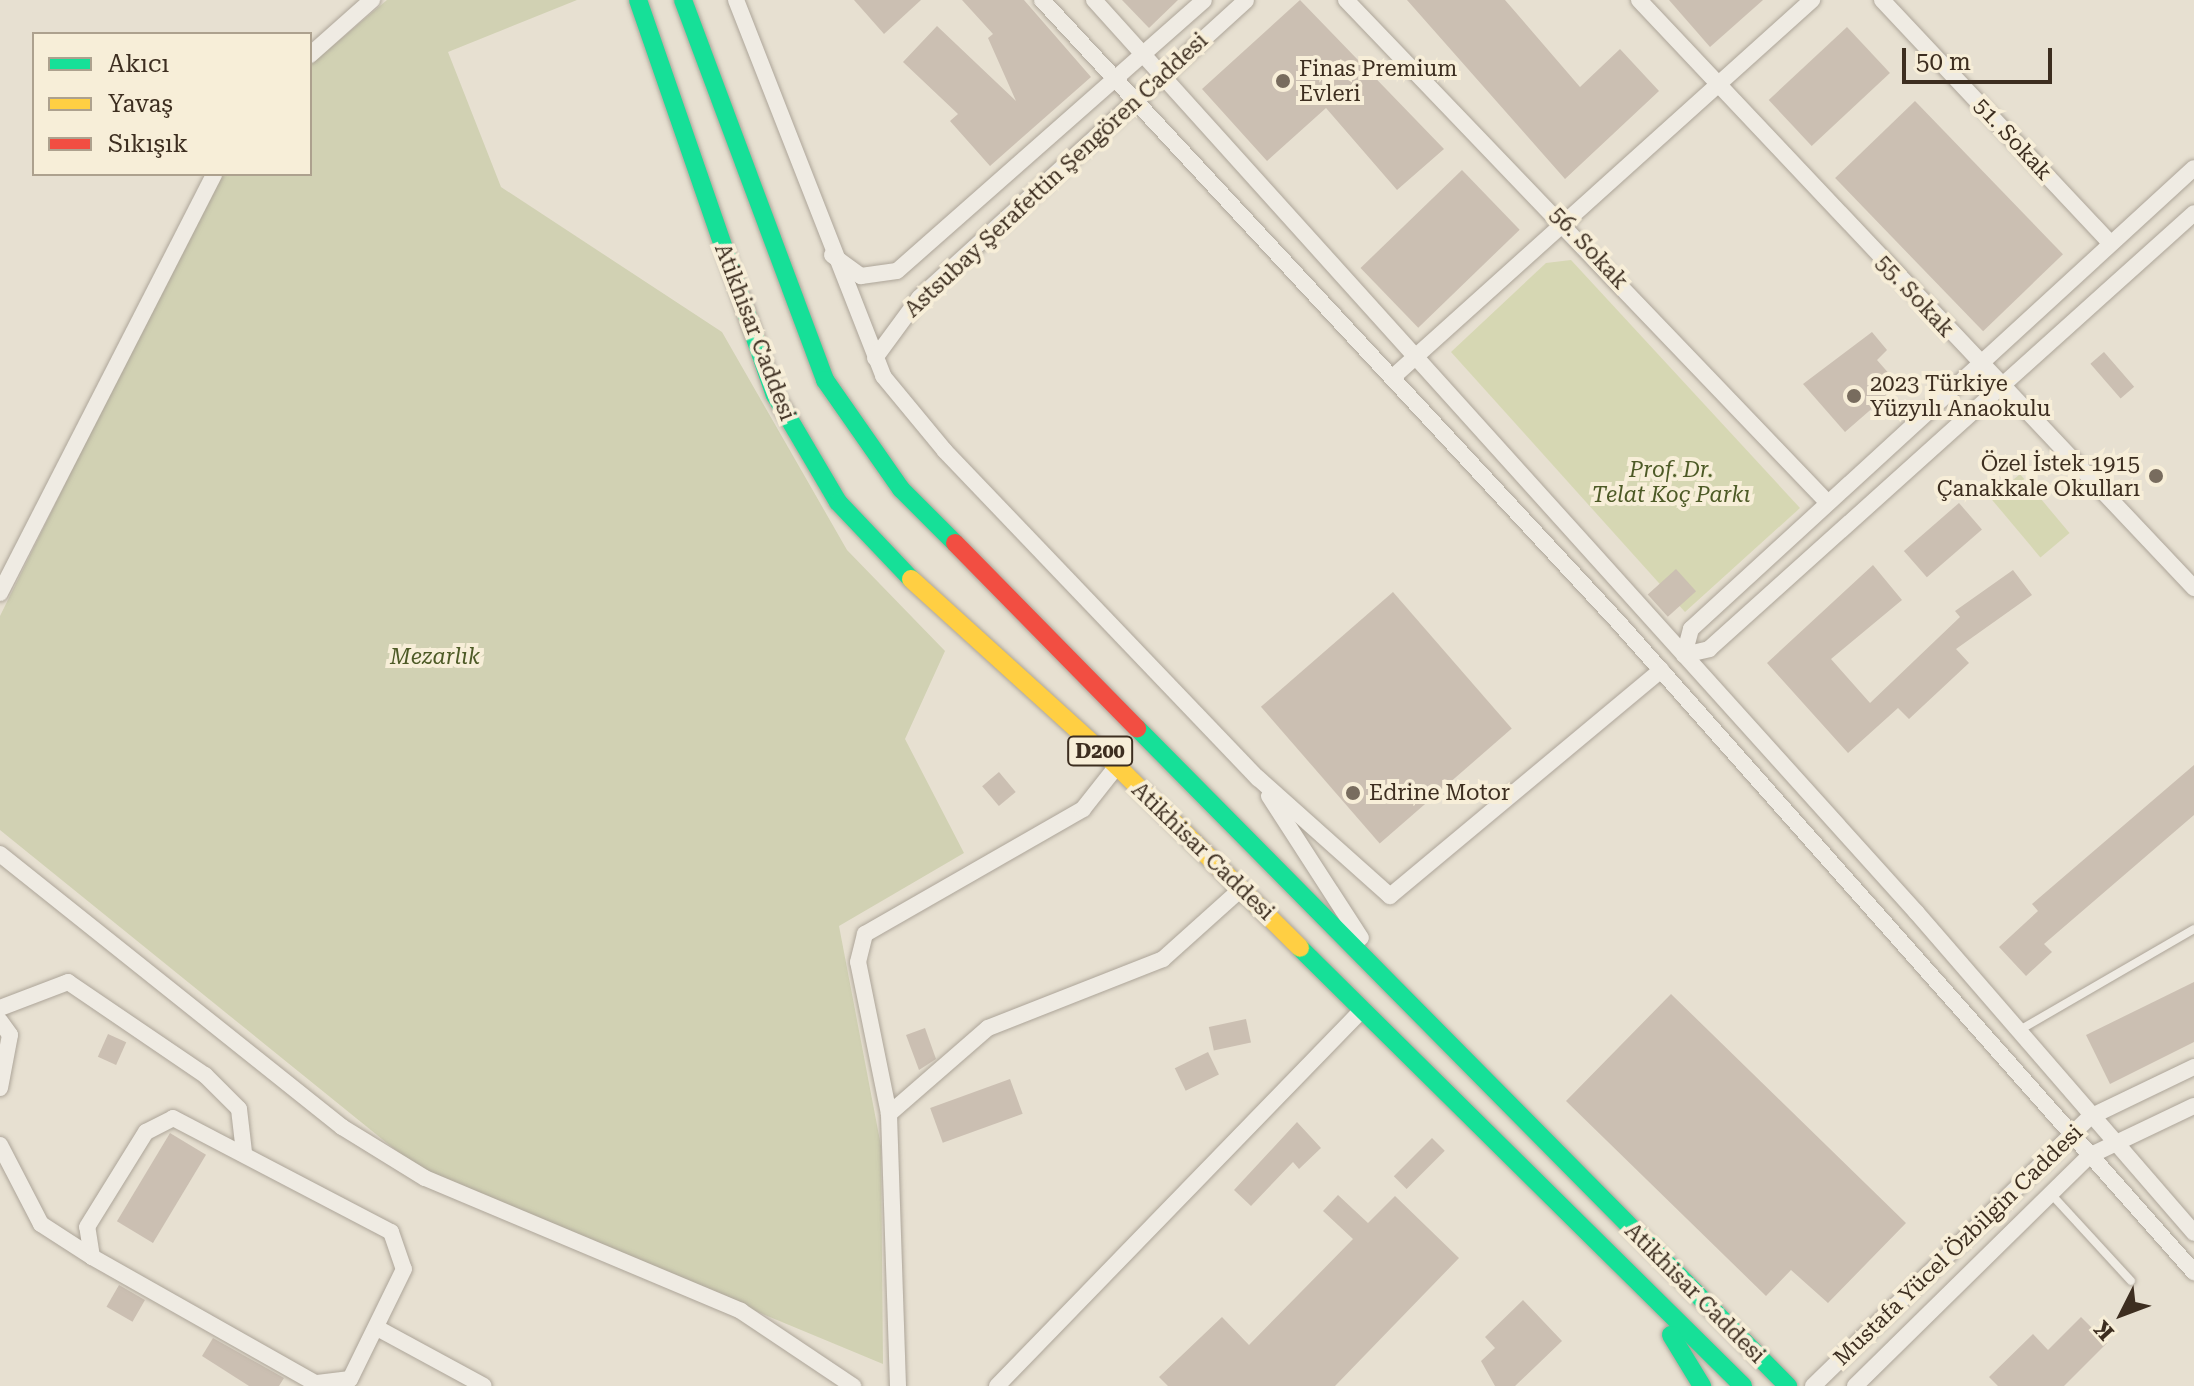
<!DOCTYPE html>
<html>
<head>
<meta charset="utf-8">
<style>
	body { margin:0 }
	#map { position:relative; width:2194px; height:1386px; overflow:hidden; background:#e7e0d1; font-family:"Roboto Serif",serif }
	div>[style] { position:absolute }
	.green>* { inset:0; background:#d6d7b3; transform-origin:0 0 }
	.cemetery>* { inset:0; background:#d1d1b3 }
	.building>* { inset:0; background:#cbbfb2; transform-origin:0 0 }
	.roads { filter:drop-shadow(0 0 2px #ada599) drop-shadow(0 0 2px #ada599) }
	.lane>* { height:8px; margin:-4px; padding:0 4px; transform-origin:4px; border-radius:4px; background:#efebe3 }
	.street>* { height:16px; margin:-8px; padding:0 8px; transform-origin:8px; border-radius:8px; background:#efebe3 }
	.fast>* { height:18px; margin:-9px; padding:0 9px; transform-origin:9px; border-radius:9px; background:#16e098 }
	.slow>* { height:18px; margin:-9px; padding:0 9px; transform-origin:9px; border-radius:9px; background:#ffcf43 }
	.jam>* { height:18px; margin:-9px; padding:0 9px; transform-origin:9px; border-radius:9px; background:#f24e42 }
	.dots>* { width:22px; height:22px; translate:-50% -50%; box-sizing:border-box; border:4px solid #f7eed8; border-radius:50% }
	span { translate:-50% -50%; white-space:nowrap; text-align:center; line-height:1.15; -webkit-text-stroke:8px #f7eed8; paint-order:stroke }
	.shield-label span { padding:2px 6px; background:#f7eed8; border:2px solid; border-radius:6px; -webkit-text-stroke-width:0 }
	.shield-label { font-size:20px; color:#3d2e20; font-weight:700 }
	.poi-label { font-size:22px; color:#3d2e20 }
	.left { translate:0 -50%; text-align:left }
	.right { translate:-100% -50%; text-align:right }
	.street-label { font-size:22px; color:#3d2e20 }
	.park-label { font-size:22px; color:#4d5a26; font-style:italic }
	.legend { position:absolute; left:32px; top:32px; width:280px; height:144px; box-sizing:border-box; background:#f7eed8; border:2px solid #ada18e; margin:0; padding:10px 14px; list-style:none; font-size:24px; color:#3d2e20 }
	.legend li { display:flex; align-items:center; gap:16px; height:40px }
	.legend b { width:40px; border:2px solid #ada18e }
	.north { position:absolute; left:2082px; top:1274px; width:80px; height:80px; -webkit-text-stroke:6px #f7eed8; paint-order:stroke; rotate:228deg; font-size:22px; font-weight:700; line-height:32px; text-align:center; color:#3d2e20 }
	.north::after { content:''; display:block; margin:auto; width:28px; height:36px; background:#3d2e20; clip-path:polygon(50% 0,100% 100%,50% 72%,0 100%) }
	.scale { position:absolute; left:1902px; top:48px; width:150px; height:36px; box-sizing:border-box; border:4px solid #3d2e20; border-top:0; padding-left:10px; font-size:24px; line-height:28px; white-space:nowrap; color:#3d2e20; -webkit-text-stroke:6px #f7eed8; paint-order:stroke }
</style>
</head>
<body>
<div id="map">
	<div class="green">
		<div style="clip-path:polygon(1571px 260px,1800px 508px,1685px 612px,1451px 352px,1546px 263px)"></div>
		<div style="left:2020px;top:474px;width:77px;height:38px;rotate:50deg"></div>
	</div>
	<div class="cemetery">
		<div style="clip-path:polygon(387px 0,577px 0,448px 52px,501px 187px,722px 332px,847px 550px,945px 651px,905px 739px,964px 853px,839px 926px,881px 1146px,883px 1364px,424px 1173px,0 830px,0 616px,218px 174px,310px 174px,310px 65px)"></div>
	</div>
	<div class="building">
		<div style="clip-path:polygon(854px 0,921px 0,884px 34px)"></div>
		<div style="clip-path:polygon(962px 0,1024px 0,1091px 77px,990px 166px,950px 121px,958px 114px,903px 62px,937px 26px,1016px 101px,988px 38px,993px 34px)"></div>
		<div style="clip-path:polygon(1122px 0,1178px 0,1149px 28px)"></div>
		<div style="clip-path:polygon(1300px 0,1444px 149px,1397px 190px,1326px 108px,1267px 161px,1202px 89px)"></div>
		<div style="clip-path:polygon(1407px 0,1505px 0,1580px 87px,1620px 49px,1659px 91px,1565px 179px)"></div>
		<div style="clip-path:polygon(1669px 0,1763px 0,1710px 47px)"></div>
		<div style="left:1847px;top:27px;width:63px;height:107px;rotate:47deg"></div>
		<div style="left:1915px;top:101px;width:213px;height:111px;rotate:46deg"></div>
		<div style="left:1462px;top:170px;width:83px;height:141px;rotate:46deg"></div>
		<div style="clip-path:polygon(1872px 332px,1887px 350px,1877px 360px,1899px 385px,1845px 432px,1803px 384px)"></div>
		<div style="left:2104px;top:352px;width:46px;height:18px;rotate:49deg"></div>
		<div style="left:1959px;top:503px;width:35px;height:73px;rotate:49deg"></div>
		<div style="clip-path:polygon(1873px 565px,1902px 600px,1831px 659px,1870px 703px,1960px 617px,1955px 611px,2013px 570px,2032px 595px,1956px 649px,1969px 663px,1909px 719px,1898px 708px,1848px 753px,1767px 663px)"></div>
		<div style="left:1676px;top:569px;width:30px;height:38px;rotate:48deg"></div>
		<div style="left:1393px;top:592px;width:181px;height:175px;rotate:49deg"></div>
		<div style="clip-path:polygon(2194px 765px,2194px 815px,2044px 944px,2052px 952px,2026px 976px,1999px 947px,2038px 911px,2032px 904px)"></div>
		<div style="left:999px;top:772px;width:26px;height:22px;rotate:50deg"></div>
		<div style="clip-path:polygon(2194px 982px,2194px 1042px,2110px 1084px,2086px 1035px)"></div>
		<div style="clip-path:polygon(1671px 994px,1906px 1223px,1828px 1303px,1791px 1270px,1766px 1296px,1566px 1101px)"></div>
		<div style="left:1246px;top:1019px;width:24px;height:38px;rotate:78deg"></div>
		<div style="clip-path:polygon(925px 1028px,936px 1059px,919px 1070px,906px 1035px)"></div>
		<div style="left:108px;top:1034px;width:20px;height:25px;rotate:24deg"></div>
		<div style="left:1208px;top:1052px;width:25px;height:37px;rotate:64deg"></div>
		<div style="left:1010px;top:1079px;width:37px;height:85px;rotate:70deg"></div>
		<div style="clip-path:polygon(1297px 1122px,1321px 1148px,1299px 1169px,1293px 1162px,1251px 1206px,1234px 1190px)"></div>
		<div style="left:170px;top:1133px;width:42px;height:103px;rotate:31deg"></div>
		<div style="left:1432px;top:1138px;width:18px;height:54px;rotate:45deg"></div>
		<div style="clip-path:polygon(1338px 1195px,1368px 1223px,1395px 1196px,1459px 1258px,1335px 1386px,1168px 1386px,1159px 1377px,1222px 1317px,1249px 1345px,1353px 1239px,1323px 1211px)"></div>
		<div style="left:119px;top:1285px;width:30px;height:25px;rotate:30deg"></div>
		<div style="clip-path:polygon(1523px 1300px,1562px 1341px,1515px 1386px,1495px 1386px,1481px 1361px,1495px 1348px,1485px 1337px)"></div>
		<div style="clip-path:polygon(2081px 1317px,2107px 1343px,2064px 1386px,1998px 1386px,1989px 1377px,2033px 1334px,2048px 1350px)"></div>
		<div style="clip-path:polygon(213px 1338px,284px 1378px,279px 1386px,249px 1386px,202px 1356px)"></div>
	</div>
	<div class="roads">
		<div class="lane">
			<div style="left:2018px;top:1031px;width:203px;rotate:-30.1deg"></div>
			<div style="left:2051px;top:1194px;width:118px;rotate:47.4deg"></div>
		</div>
		<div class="street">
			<div style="left:736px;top:0;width:404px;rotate:68.6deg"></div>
			<div style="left:883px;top:376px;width:97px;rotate:50.4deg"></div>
			<div style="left:945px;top:451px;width:453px;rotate:46.3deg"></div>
			<div style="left:1258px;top:778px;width:177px;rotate:41.8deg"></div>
			<div style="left:1390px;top:896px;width:353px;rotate:-39.8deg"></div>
			<div style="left:1042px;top:0;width:851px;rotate:47.19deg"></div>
			<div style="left:1620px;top:624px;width:866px;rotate:48.47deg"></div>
			<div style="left:1094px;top:0;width:1229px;rotate:47.97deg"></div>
			<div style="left:1917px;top:913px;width:423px;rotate:49.1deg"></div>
			<div style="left:1346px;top:0;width:695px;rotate:46.22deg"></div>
			<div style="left:1639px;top:0;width:809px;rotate:46.65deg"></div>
			<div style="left:1882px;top:0;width:333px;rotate:46.8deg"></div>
			<div style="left:310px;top:55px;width:83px;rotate:-41.6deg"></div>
			<div style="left:832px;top:255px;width:36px;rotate:36deg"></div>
			<div style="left:861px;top:276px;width:36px;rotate:-8deg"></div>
			<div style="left:897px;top:271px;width:409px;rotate:-41.4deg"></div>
			<div style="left:875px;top:358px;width:74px;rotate:-53.7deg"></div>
			<div style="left:919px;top:298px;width:442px;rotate:-42.3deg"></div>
			<div style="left:1393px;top:377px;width:564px;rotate:-41.98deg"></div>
			<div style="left:0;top:593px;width:470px;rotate:-62.9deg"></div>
			<div style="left:1684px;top:655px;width:27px;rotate:-75deg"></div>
			<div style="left:1691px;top:629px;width:682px;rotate:-42.51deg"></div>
			<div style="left:1684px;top:655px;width:26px;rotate:-13deg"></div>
			<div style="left:1709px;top:649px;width:652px;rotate:-41.95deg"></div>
			<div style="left:1269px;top:796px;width:169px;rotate:57.1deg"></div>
			<div style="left:0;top:854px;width:438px;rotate:38.6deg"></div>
			<div style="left:342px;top:1127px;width:97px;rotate:31.6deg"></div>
			<div style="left:425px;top:1178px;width:343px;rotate:22.8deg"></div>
			<div style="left:741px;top:1311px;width:135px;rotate:33.8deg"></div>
			<div style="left:0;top:1008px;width:73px;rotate:-20.9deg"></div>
			<div style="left:68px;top:982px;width:166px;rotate:34.2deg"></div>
			<div style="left:205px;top:1075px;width:48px;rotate:45deg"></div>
			<div style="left:239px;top:1109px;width:43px;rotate:83.4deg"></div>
			<div style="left:0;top:1021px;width:17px;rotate:54deg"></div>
			<div style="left:10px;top:1035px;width:54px;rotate:100.7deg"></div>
			<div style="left:889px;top:1114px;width:131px;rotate:-41deg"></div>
			<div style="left:988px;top:1028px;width:188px;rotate:-21.5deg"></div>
			<div style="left:1163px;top:959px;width:106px;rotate:-41.9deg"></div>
			<div style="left:173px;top:1118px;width:246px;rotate:27.6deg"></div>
			<div style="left:391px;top:1232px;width:39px;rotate:71deg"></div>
			<div style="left:404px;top:1269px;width:123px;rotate:116.1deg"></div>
			<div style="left:350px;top:1379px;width:35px;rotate:173deg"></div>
			<div style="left:315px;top:1383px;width:256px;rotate:-150.5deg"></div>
			<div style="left:92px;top:1257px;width:30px;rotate:-99deg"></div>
			<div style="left:87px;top:1227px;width:112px;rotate:-58.2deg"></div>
			<div style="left:146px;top:1132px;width:30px;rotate:-27deg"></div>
			<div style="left:0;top:1145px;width:89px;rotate:62.6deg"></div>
			<div style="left:41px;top:1224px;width:61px;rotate:32.9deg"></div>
			<div style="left:379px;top:1329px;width:119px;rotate:28.5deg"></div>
			<div style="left:898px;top:1386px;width:272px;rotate:-91.9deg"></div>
			<div style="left:889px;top:1114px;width:155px;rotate:-101.5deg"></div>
			<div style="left:858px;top:962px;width:29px;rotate:-76deg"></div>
			<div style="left:865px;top:934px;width:251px;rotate:-29.8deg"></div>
			<div style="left:1083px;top:809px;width:55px;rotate:-51.7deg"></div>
			<div style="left:997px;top:1386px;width:525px;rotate:-45.85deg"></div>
			<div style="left:1813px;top:1386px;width:386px;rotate:-44.2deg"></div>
			<div style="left:2090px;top:1117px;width:115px;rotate:-25.7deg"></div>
			<div style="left:1855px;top:1386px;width:328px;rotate:-44.5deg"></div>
			<div style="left:2089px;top:1156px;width:116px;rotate:-25.5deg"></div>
		</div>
		<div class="fast">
			<div style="left:638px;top:0;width:418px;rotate:70.9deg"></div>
			<div style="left:775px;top:395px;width:124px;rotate:59.5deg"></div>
			<div style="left:838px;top:502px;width:106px;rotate:46.5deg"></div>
			<div style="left:683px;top:0;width:406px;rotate:69.5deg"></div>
			<div style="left:825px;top:380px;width:133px;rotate:55.1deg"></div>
			<div style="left:901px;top:489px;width:76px;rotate:45deg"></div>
			<div style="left:1137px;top:728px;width:926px;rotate:45.31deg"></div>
			<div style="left:1300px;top:948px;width:623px;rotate:44.67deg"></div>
			<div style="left:1671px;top:1335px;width:60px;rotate:58.7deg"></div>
		</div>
		<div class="slow">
			<div style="left:911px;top:579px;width:278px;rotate:42.2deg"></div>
			<div style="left:1117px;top:766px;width:258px;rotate:44.8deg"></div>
		</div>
		<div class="jam">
			<div style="left:955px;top:543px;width:260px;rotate:45.5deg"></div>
		</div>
	</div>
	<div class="dots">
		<div style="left:1283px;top:81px;background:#786c5e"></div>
		<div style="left:1854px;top:396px;background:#786c5e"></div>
		<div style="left:2156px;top:476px;background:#786c5e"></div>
		<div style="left:1353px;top:793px;background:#786c5e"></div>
	</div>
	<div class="shield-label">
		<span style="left:1100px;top:751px">D200</span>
	</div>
	<div class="poi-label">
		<span class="left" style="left:1299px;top:81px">Finas Premium<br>Evleri</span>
		<span class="left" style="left:1870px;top:396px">2023 Türkiye<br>Yüzyılı Anaokulu</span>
		<span class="right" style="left:2140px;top:476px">Özel İstek 1915<br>Çanakkale Okulları</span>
		<span class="left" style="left:1369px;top:793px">Edrine Motor</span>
	</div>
	<div class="street-label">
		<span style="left:2013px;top:139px;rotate:47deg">51. Sokak</span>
		<span style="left:1056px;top:175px;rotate:-43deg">Astsubay Şerafettin Şengören Caddesi</span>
		<span style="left:1589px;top:248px;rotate:47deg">56. Sokak</span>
		<span style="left:1915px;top:296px;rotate:47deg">55. Sokak</span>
		<span style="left:755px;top:332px;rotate:69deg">Atikhisar Caddesi</span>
		<span style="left:1203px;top:851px;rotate:44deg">Atikhisar Caddesi</span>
		<span style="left:1958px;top:1245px;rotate:-44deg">Mustafa Yücel Özbilgin Caddesi</span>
		<span style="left:1695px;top:1293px;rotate:45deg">Atikhisar Caddesi</span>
	</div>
	<div class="park-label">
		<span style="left:1671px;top:482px">Prof. Dr.<br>Telat Koç Parkı</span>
		<span style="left:435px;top:657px">Mezarlık</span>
	</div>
	<ul class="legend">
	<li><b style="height:10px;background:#16e098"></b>Akıcı</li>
	<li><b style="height:10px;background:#ffcf43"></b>Yavaş</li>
	<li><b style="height:10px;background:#f24e42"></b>Sıkışık</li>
	</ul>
	<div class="north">K</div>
	<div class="scale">50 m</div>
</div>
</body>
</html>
